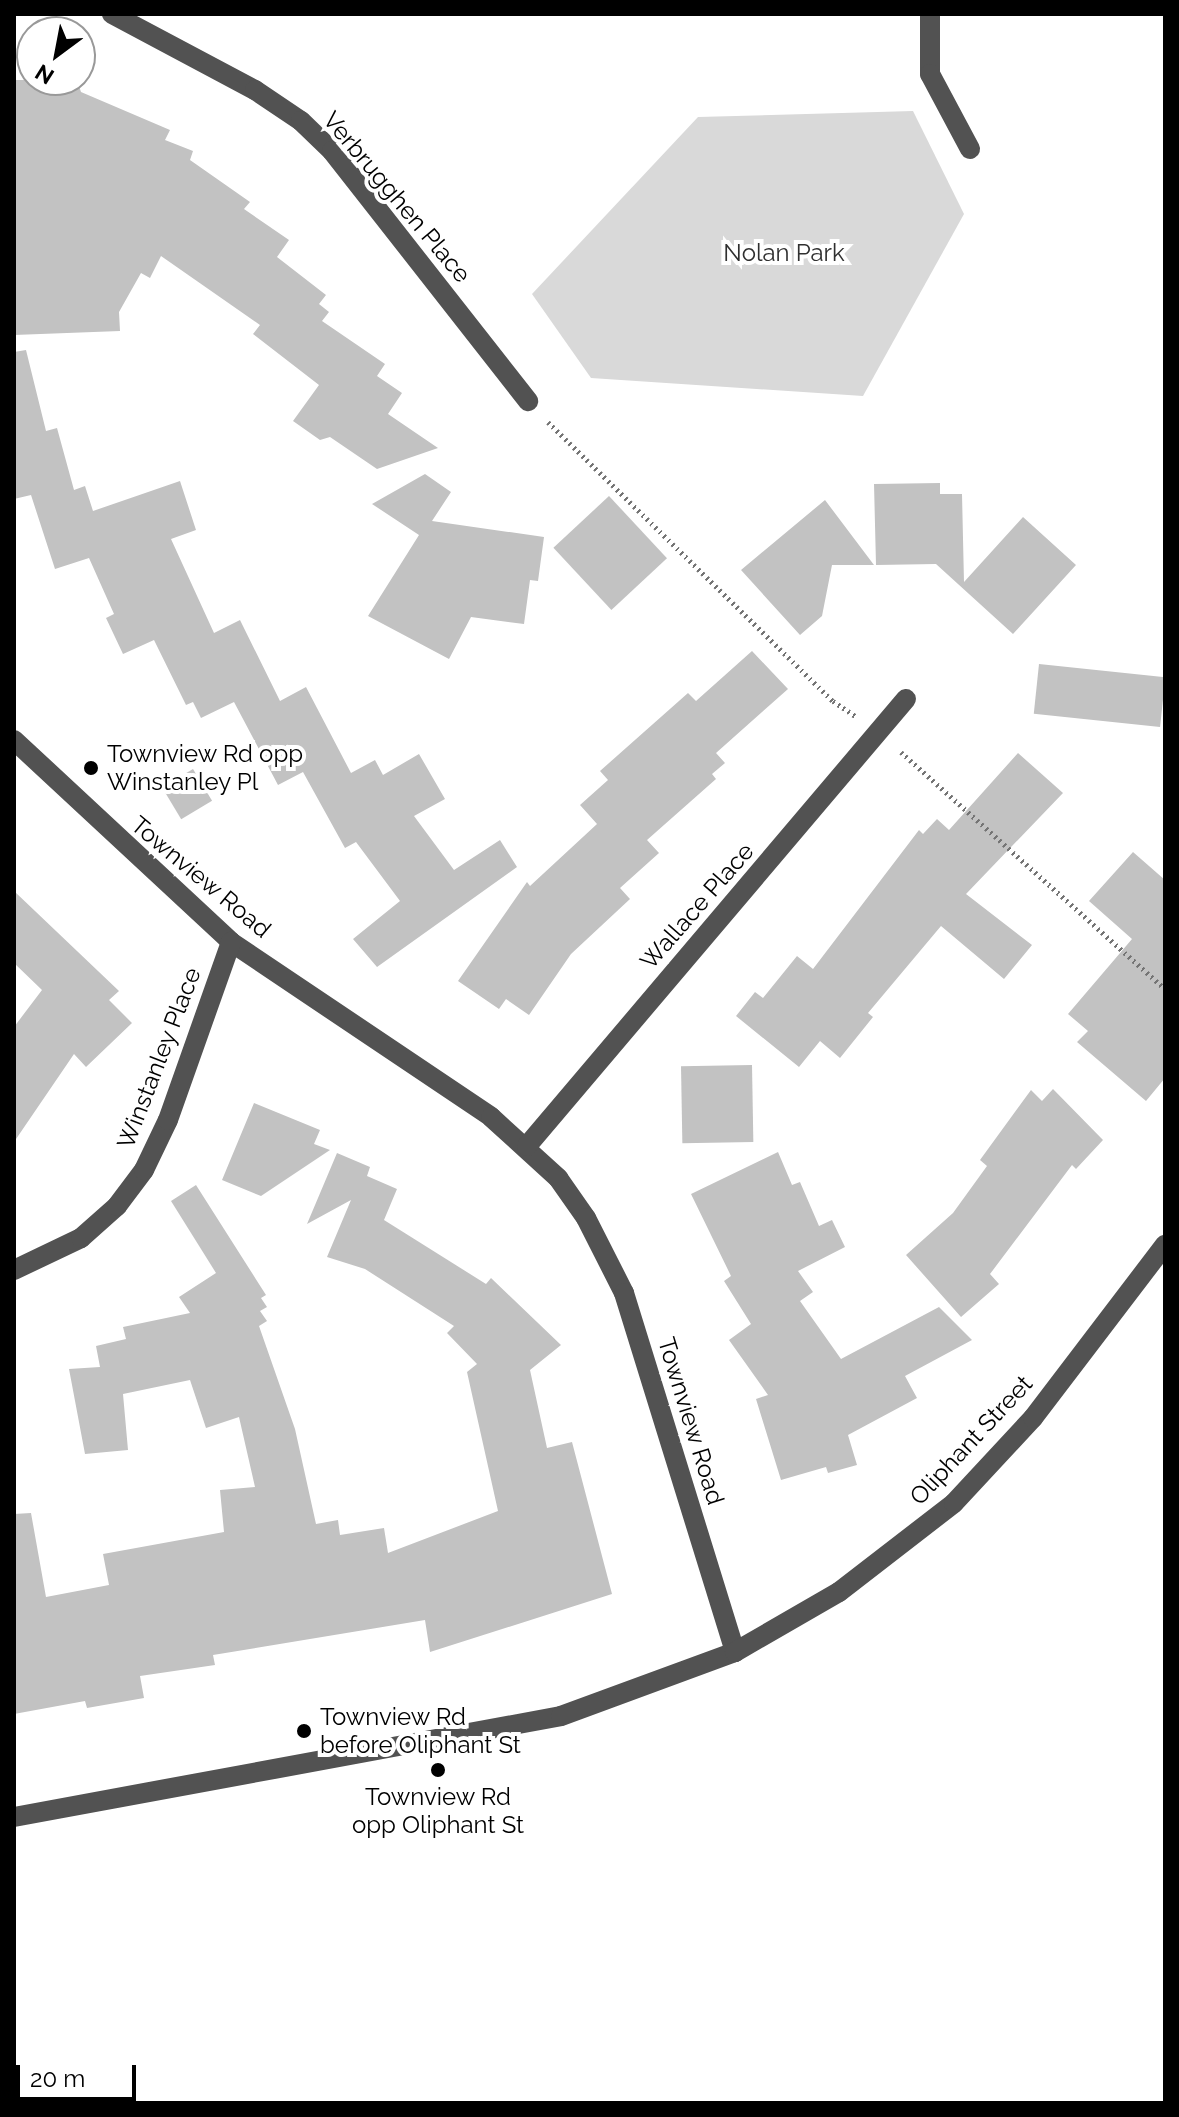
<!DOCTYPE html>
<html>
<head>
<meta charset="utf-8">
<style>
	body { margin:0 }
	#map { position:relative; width:1179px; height:2117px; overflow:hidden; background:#fff; font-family:Raleway,sans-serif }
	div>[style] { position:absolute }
	.green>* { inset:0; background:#d9d9d9 }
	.building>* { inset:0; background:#c2c2c2; transform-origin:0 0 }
	.path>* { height:5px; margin-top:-2.5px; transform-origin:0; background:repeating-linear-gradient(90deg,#747474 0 2px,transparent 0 6px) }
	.minor>* { height:20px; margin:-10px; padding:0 10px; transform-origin:10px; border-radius:10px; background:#525252 }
	.dots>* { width:22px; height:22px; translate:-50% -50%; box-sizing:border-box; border:4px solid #fff; border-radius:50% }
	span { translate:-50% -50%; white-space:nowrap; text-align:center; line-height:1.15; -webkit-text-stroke:8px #fff; paint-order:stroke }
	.street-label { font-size:24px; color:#000 }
	.park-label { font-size:24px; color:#303030 }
	.poi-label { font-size:24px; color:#000 }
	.left { translate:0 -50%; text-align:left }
	.frame { position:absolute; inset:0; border:16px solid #000; pointer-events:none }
	.north { position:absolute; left:16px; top:16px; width:80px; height:80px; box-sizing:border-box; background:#fff; border:2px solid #999; border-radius:50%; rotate:212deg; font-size:22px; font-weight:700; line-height:32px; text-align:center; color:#000 }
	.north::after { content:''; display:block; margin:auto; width:28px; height:36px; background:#000; clip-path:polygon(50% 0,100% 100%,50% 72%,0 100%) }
	.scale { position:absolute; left:16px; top:2065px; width:120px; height:36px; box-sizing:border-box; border:4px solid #000; border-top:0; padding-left:10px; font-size:24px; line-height:28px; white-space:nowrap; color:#000; -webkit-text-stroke:6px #fff; paint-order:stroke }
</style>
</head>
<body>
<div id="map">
	<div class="green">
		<div style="clip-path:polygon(913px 111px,964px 214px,863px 396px,591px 378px,532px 294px,698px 117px)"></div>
	</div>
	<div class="building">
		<div style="clip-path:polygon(14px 80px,77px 80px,81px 92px,170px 130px,165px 140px,193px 151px,190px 160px,250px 202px,244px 209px,289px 240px,277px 257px,326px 295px,319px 304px,329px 312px,322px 321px,385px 364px,377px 376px,402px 393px,388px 414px,438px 448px,377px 469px,330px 437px,320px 440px,293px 421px,319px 385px,253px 334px,260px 325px,161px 256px,150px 278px,141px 273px,119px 312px,120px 331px,14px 335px)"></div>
		<div style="clip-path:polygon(26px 350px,46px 431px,57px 428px,74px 490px,85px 486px,93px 511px,180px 481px,196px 530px,171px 539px,214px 633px,240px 620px,280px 701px,306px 687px,351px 773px,375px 760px,383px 775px,419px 754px,445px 799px,414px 816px,454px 870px,500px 840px,517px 867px,377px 967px,353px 939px,400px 901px,356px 842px,345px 848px,303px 772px,278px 785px,234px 702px,201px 718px,193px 702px,186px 705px,154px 640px,123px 654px,106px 618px,114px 614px,89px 558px,55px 569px,31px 495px,14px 499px,14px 352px)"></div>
		<div style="clip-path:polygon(425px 474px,451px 492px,432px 521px,544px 537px,538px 581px,530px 580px,524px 624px,471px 617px,449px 659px,368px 616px,419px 535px,372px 504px)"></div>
		<div style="clip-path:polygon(940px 483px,940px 494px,962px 494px,964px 582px,1023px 517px,1076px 565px,1013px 634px,936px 564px,876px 565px,874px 484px)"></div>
		<div style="left:609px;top:496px;width:85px;height:76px;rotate:47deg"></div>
		<div style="clip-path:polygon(825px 500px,874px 565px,832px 565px,822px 616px,800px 635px,741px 570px)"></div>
		<div style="clip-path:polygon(752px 651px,788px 689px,716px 753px,725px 763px,712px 774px,716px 779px,647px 840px,659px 853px,620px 888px,630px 899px,571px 954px,529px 1015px,506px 999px,499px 1009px,458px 981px,527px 882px,530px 886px,597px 824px,580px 805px,608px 780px,600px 771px,688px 693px,696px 701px)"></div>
		<div style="left:1039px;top:664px;width:127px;height:50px;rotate:6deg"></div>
		<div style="clip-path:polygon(1018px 753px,1063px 793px,966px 894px,1032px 945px,1004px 979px,941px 926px,868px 1013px,873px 1017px,840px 1058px,820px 1041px,799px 1067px,736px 1016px,755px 992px,763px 998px,797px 956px,813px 969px,919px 830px,923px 834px,937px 819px,949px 830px)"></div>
		<div style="left:193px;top:769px;width:37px;height:36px;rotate:59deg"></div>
		<div style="clip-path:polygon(1133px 852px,1165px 880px,1165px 1078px,1146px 1101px,1077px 1042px,1088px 1031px,1068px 1014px,1132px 939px,1089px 901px)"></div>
		<div style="clip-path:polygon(14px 891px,119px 991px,109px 1000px,132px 1023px,86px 1067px,74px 1054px,14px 1142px,14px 1027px,42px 990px,14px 963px)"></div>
		<div style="left:752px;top:1065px;width:77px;height:71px;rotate:89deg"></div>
		<div style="clip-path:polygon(1053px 1089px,1103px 1140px,1076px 1169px,1072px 1165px,990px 1274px,999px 1284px,961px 1317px,906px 1255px,953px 1213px,987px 1166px,980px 1160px,1031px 1090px,1042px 1101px)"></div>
		<div style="clip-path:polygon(254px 1103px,320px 1130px,314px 1144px,330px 1150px,261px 1196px,222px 1180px)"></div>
		<div style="clip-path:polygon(778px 1152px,792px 1185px,800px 1182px,819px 1226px,832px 1220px,845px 1247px,798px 1271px,813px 1292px,800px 1301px,841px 1359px,939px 1307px,972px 1340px,905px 1376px,917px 1398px,848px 1435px,857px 1465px,828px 1473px,826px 1467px,781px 1480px,756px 1399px,768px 1395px,729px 1340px,751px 1324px,724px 1281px,731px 1276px,691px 1194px)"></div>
		<div style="clip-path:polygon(337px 1153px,370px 1167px,367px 1176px,397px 1189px,384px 1220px,486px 1284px,491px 1278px,561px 1345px,530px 1370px,547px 1448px,572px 1442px,612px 1594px,430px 1652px,425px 1620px,213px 1655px,215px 1665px,140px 1676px,144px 1698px,87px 1708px,85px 1701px,14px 1714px,14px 1514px,31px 1513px,46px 1597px,109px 1585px,103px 1554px,224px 1532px,220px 1490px,255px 1487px,239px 1417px,206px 1428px,190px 1380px,123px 1394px,128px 1450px,85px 1454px,69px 1369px,100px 1367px,96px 1346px,126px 1339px,123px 1327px,190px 1313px,179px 1297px,216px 1273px,171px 1201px,196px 1185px,266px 1295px,261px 1298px,267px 1307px,260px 1311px,267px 1321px,259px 1326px,295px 1429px,316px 1524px,338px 1520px,340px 1535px,384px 1528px,388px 1553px,498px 1511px,467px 1372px,477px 1364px,447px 1333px,454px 1326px,365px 1269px,327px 1257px,351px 1200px,307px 1224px)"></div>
	</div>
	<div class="path">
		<div style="left:548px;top:422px;width:399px;rotate:44.4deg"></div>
		<div style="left:833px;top:701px;width:27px;rotate:34deg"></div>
		<div style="left:901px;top:752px;width:355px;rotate:41.9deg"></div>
	</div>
	<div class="minor">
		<div style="left:112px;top:14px;width:162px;rotate:28deg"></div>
		<div style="left:255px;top:90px;width:55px;rotate:34deg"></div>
		<div style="left:301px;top:121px;width:43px;rotate:44.1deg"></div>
		<div style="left:332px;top:151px;width:318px;rotate:51.9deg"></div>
		<div style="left:930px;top:14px;width:60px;rotate:90deg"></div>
		<div style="left:930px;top:74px;width:85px;rotate:61.9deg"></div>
		<div style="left:14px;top:740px;width:296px;rotate:42.9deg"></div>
		<div style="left:231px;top:942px;width:313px;rotate:33.9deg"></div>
		<div style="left:491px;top:1117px;width:91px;rotate:42.3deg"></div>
		<div style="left:558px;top:1178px;width:49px;rotate:55deg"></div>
		<div style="left:586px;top:1218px;width:84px;rotate:63.1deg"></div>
		<div style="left:624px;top:1293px;width:376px;rotate:72.8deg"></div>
		<div style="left:527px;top:1146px;width:586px;rotate:-49.71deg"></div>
		<div style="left:14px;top:1270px;width:74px;rotate:-25.5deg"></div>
		<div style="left:81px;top:1238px;width:48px;rotate:-41.6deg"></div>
		<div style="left:117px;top:1206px;width:45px;rotate:-53.1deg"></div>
		<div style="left:144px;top:1170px;width:55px;rotate:-64.4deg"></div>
		<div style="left:168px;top:1120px;width:189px;rotate:-70.5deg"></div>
		<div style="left:14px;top:1817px;width:556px;rotate:-10.46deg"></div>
		<div style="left:561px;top:1716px;width:185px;rotate:-20.2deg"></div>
		<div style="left:735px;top:1652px;width:120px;rotate:-30deg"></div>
		<div style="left:839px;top:1592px;width:145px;rotate:-37.7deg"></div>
		<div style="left:954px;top:1503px;width:116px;rotate:-47.1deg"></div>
		<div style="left:1033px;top:1418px;width:218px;rotate:-52.7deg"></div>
	</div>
	<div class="dots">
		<div style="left:91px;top:768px;background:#000"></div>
		<div style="left:304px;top:1731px;background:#000"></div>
		<div style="left:438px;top:1770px;background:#000"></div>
	</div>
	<div class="street-label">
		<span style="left:397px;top:197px;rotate:50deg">Verbrugghen Place</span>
		<span style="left:201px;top:877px;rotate:40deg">Townview Road</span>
		<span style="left:697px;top:906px;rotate:-49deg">Wallace Place</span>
		<span style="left:159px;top:1058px;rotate:-69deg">Winstanley Place</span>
		<span style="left:691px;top:1421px;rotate:73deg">Townview Road</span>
		<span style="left:971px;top:1440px;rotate:-47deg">Oliphant Street</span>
	</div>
	<div class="park-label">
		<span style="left:784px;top:253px">Nolan Park</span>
	</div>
	<div class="poi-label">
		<span class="left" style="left:107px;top:768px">Townview Rd opp<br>Winstanley Pl</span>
		<span class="left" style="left:320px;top:1731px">Townview Rd<br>before Oliphant St</span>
		<span style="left:438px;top:1811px">Townview Rd<br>opp Oliphant St</span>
	</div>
	<div class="frame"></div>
	<div class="north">N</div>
	<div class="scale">20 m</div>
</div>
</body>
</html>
